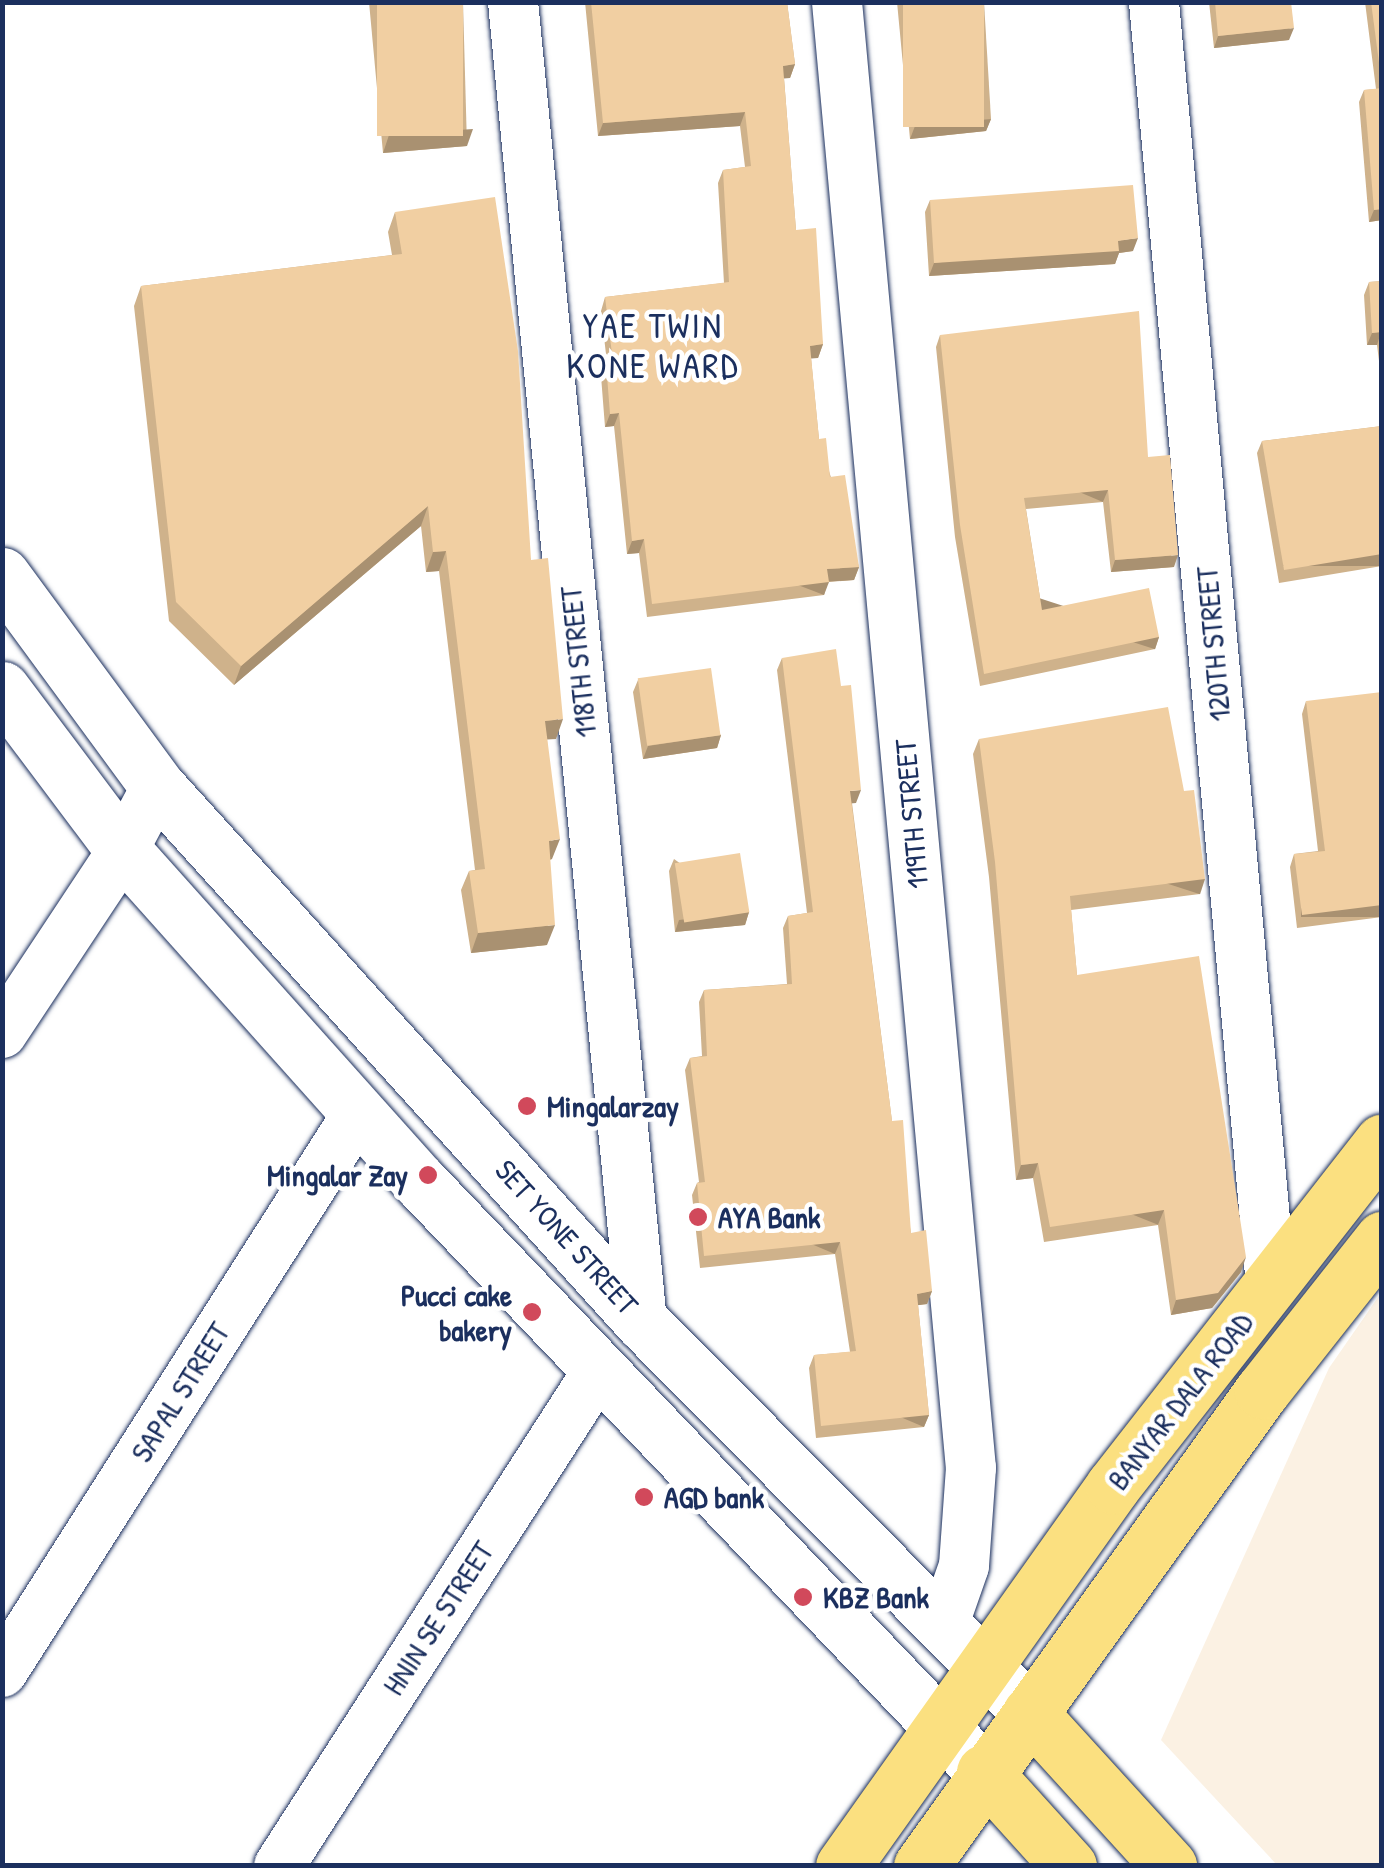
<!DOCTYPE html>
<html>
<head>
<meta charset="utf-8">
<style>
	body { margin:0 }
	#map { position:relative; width:1384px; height:1868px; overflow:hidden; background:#fff; font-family:"Patrick Hand",sans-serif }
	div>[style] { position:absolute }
	.built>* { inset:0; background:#fbf1e3 }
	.roads { filter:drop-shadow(0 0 2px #1b2f5e) drop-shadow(0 0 2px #1b2f5e) }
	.minor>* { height:50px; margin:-25px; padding:0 25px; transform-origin:25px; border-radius:25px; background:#fff }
	.secondary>* { height:55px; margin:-27.5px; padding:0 27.5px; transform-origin:27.5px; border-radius:27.5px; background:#fff }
	.primary>* { height:55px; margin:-27.5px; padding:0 27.5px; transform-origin:27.5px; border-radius:27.5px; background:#fbe080 }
	.wall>* { inset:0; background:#cfb28b }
	.shaded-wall>* { inset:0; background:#a99171; transform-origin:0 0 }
	.building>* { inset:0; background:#f1cfa2; transform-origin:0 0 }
	.dots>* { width:28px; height:28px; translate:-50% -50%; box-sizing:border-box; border:5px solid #fff; border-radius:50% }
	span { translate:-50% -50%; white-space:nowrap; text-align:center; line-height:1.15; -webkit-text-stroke:9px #fff; paint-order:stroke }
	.street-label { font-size:30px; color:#1b2f5e }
	.poi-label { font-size:30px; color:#1b2f5e; font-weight:700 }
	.left { translate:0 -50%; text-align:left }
	.right { translate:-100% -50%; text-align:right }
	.quarter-label { font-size:35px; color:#1b2f5e; letter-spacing:2.5px }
	.frame { position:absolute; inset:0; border:5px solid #1b2f5e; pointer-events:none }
</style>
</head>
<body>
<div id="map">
	<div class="built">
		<div style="clip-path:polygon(1381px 1293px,1381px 1865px,1277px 1865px,1161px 1740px,1329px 1368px)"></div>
	</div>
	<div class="roads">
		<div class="minor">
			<div style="left:513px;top:2px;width:1326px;rotate:84.42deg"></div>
			<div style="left:837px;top:2px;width:1472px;rotate:84.78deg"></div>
			<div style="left:971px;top:1468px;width:98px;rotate:94.1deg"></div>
			<div style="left:964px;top:1566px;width:60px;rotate:109.3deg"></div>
			<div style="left:1154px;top:2px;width:1288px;rotate:84.79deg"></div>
			<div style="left:2px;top:1033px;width:219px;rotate:-56.5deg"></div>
			<div style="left:123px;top:850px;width:72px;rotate:-62deg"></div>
			<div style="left:2px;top:1672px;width:663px;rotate:-57.51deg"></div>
			<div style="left:279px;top:1866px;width:589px;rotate:-57.2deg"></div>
		</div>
		<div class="secondary">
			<div style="left:2px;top:575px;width:262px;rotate:53.7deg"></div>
			<div style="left:157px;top:786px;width:723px;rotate:47.86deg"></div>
			<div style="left:642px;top:1322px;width:551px;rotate:45.22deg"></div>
			<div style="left:2px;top:689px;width:201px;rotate:53.1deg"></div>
			<div style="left:123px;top:850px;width:445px;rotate:48.2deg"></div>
			<div style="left:420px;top:1182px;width:816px;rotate:46.29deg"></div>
		</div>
		<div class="primary">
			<div style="left:1030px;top:1713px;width:207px;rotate:47.7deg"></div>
			<div style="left:984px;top:1772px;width:127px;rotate:47.9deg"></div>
			<div style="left:843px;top:1866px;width:466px;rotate:-54.6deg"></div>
			<div style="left:1113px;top:1486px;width:437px;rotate:-52deg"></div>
			<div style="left:921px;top:1866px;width:585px;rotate:-54.33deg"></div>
			<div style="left:1262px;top:1391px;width:194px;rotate:-51.7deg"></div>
		</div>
	</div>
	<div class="wall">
		<div style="clip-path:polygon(369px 2px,463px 2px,467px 146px,383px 153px)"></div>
		<div style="clip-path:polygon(585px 2px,787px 2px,795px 64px,790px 78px,784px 78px,796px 230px,823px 344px,818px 358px,811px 358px,819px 439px,859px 567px,854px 580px,828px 582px,824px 595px,647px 617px,639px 553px,627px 554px,614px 426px,605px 427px,601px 376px,607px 363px,601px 311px,605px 297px,724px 283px,718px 183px,723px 170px,745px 167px,740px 126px,598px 136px)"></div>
		<div style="clip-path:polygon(897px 2px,984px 2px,991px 119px,986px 131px,910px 139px)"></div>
		<div style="clip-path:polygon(1209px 2px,1291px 2px,1289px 40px,1214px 48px)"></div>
		<div style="clip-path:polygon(1365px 2px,1382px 2px,1382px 220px,1369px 222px,1359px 102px,1364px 90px,1376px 89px)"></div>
		<div style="clip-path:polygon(930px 200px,1133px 251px,1119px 253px,1115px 264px,929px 276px,925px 212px)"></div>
		<div style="clip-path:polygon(395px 212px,531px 560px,556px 739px,547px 739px,552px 859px,550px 860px,547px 945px,471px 953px,461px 890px,469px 871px,475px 870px,439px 571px,426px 572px,421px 526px,234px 685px,169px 621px,134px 306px,141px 286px,392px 255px,388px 232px)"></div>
		<div style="clip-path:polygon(1382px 281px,1382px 385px,1377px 345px,1367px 345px,1364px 295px,1369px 282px)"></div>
		<div style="clip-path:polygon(940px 335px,1148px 457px,1174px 567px,1111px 572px,1103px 502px,1026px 509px,1042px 610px,1159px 637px,1155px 649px,980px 686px,955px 537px,936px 347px)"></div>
		<div style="clip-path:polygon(1382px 426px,1382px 566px,1279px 583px,1257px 453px,1262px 441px)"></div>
		<div style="clip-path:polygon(782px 658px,856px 803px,852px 803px,892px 1121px,911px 1233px,932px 1291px,927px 1304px,918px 1305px,929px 1415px,924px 1427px,816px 1438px,809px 1368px,814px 1355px,850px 1352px,835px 1254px,700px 1268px,692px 1195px,697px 1183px,699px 1182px,685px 1070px,690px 1058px,702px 1056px,699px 1002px,704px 990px,787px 984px,783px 928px,788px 916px,807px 913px,777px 670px)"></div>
		<div style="clip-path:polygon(638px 680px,721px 735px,717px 748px,643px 759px,633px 692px)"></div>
		<div style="clip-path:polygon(1306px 701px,1382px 917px,1297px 928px,1290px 867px,1294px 854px,1318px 851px,1302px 714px)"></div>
		<div style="clip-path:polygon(979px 739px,1200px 894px,1071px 910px,1077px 975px,1241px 1272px,1212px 1308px,1171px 1315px,1158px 1225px,1044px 1242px,1033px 1178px,1016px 1180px,989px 877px,973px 754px)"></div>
		<div style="clip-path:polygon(674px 859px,749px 912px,745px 925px,675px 932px,669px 871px)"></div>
	</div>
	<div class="shaded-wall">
		<div style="clip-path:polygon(1294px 28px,1289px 40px,1214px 48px,1218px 36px)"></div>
		<div style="clip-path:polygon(795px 64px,790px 78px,778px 79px,783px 66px)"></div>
		<div style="clip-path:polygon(745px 112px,740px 126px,598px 136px,603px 123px)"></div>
		<div style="clip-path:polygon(991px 119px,986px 131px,910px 139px,915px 126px)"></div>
		<div style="clip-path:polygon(473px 129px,467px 146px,383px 153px,389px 135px)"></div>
		<div style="clip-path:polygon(1382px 209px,1382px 220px,1369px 222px,1374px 210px)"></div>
		<div style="clip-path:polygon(1138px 238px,1133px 251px,1119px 253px,1115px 264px,929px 276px,934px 263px)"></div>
		<div style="clip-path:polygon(1381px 332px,1377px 345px,1367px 345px,1372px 333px)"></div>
		<div style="clip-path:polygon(823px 344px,818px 358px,805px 359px,810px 346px)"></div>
		<div style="clip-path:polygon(619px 413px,614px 426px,605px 427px,610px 414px)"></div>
		<div style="left:1108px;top:490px;width:13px;height:84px;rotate:113deg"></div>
		<div style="clip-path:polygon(428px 506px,421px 526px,234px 685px,241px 666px)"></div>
		<div style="clip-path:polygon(644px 539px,639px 553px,627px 554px,632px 541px)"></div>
		<div style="clip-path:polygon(446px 551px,439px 571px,426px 572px,433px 552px)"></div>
		<div style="left:1382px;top:554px;width:12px;height:99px;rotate:90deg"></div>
		<div style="clip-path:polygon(1178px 555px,1174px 567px,1111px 572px,1115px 560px)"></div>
		<div style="clip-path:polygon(859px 567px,854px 580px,822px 582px,827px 569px)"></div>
		<div style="left:829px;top:582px;width:14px;height:178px;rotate:111deg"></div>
		<div style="left:1159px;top:637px;width:13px;height:179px;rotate:108deg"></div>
		<div style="clip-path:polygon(563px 719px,556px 739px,538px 740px,545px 721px)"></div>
		<div style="clip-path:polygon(721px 735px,717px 748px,643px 759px,648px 746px)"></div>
		<div style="clip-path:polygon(861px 790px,856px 803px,845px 804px,850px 791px)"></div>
		<div style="clip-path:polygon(560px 839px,552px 859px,541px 861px,549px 841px)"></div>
		<div style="left:1205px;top:879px;width:16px;height:136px;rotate:108deg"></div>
		<div style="left:1382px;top:905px;width:12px;height:81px;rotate:90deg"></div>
		<div style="clip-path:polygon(749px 912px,745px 925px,675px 932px,679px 920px)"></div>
		<div style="clip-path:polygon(555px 925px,547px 945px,471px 953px,478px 933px)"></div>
		<div style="clip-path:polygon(1038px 1163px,1033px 1178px,1016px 1180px,1021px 1165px)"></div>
		<div style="left:1164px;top:1210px;width:16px;height:115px;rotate:112deg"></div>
		<div style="left:840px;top:1242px;width:13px;height:137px;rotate:113deg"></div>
		<div style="clip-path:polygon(1246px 1257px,1241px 1272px,1212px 1308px,1171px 1315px,1176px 1300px)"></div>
		<div style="clip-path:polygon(932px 1291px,927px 1304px,912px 1306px,917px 1294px)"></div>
		<div style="left:929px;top:1415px;width:13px;height:109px;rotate:113deg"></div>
	</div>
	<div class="building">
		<div style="left:377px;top:2px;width:86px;height:134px"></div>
		<div style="clip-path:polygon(591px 2px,787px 2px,795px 64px,783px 66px,796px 230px,816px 228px,823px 344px,810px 346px,819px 439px,826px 438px,830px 477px,845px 475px,859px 567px,827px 569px,829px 582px,652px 604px,644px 539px,632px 541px,619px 413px,610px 414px,606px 363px,613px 362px,605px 297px,729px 282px,723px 170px,751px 166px,745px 112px,603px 123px)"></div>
		<div style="left:903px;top:2px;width:81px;height:125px"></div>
		<div style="clip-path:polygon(1215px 2px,1291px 2px,1294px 28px,1218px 36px)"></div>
		<div style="clip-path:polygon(1371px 2px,1382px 2px,1382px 85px)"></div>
		<div style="clip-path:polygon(1382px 88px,1382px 209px,1374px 210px,1364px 90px)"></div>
		<div style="clip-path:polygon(1133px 185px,1138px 238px,1118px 241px,1119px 251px,934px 263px,930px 200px)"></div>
		<div style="clip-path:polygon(495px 197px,518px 351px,531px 560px,548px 558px,563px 719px,545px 721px,560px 839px,549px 841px,555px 925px,478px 933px,469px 871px,485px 869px,446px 551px,433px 552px,428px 506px,241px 666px,176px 602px,141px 286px,402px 254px,395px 212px)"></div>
		<div style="clip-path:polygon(1382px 281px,1382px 335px,1381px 332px,1372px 333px,1369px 282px)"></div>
		<div style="clip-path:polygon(1139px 311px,1148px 457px,1170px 455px,1178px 555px,1115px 560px,1108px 490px,1024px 498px,1042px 610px,1149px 588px,1159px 637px,984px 674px,960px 525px,940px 335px)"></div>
		<div style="clip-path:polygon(1382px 426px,1382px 554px,1284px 570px,1262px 441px)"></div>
		<div style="clip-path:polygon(836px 649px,841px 686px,851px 685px,861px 790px,850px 791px,892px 1121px,903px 1120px,911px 1233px,926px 1230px,932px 1291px,917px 1294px,929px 1415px,821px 1426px,814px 1355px,856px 1351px,840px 1242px,704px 1256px,697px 1183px,705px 1182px,690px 1058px,707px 1056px,704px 990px,792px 984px,788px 916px,813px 912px,782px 658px)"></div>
		<div style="left:711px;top:668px;width:68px;height:74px;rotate:82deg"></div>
		<div style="clip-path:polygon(1382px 692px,1382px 905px,1302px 915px,1294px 854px,1325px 851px,1306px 701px)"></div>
		<div style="clip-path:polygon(1168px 707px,1184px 791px,1194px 790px,1205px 879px,1070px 896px,1077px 975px,1199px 956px,1246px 1257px,1218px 1293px,1176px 1300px,1164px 1210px,1050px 1227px,1038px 1163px,1021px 1165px,995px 862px,979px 739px)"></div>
		<div style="left:740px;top:853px;width:60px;height:66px;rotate:81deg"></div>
	</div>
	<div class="dots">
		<div style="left:527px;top:1106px;background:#d1495b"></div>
		<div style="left:428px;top:1175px;background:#d1495b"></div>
		<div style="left:698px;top:1217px;background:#d1495b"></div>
		<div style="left:532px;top:1312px;background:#d1495b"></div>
		<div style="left:644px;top:1497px;background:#d1495b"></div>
		<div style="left:803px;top:1597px;background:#d1495b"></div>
	</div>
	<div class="street-label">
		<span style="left:1213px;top:644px;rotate:-95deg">120TH STREET</span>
		<span style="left:578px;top:662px;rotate:-96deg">118TH STREET</span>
		<span style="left:911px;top:814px;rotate:-95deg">119TH STREET</span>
		<span style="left:567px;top:1237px;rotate:48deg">SET YONE STREET</span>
		<span style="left:180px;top:1392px;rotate:-58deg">SAPAL STREET</span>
		<span style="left:1180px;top:1401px;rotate:-52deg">BANYAR DALA ROAD</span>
		<span style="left:438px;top:1618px;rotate:-57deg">HNIN SE STREET</span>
	</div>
	<div class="poi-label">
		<span class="left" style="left:547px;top:1106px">Mingalarzay</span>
		<span class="right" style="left:408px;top:1175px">Mingalar Zay</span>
		<span class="left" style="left:718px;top:1217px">AYA Bank</span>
		<span class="right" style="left:512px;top:1312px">Pucci cake<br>bakery</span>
		<span class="left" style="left:664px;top:1497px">AGD bank</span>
		<span class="left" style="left:823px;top:1597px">KBZ Bank</span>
	</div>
	<div class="quarter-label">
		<span style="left:653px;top:346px">YAE TWIN<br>KONE WARD</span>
	</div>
	<div class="frame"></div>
</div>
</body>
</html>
